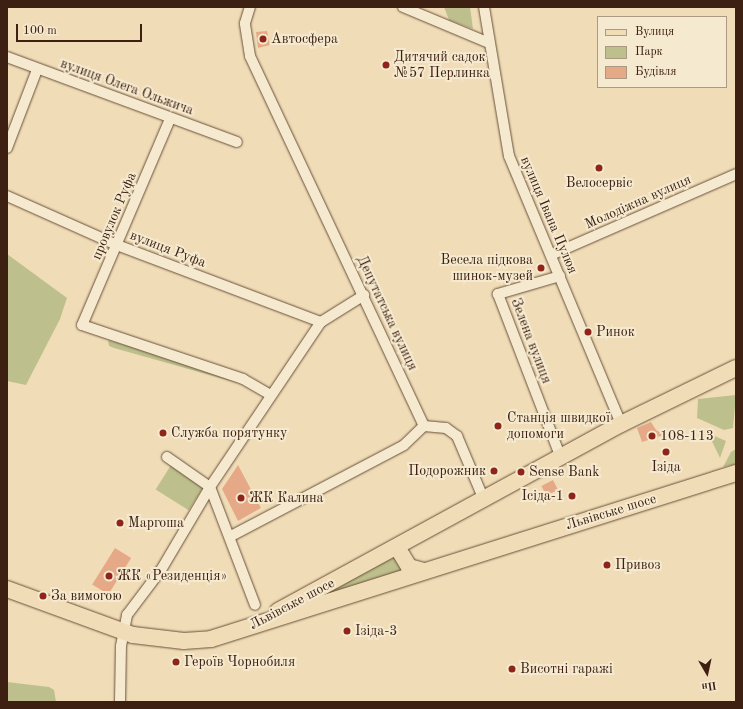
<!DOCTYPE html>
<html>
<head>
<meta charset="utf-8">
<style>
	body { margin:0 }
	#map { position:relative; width:743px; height:709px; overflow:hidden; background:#f0ddb7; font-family:"Old Standard TT",serif }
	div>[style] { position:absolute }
	.green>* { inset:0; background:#bdc08c; transform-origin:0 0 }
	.building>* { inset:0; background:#e6a987; transform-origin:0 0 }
	.roads { filter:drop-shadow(0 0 1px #6a4f3a) drop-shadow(0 0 1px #6a4f3a) }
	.minor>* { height:10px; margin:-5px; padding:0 5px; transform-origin:5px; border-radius:5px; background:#f5e9d0 }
	.primary>* { height:16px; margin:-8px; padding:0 8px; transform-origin:8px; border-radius:8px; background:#f0ddb7 }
	.dots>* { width:11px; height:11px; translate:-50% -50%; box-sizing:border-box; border:2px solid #f5e9d0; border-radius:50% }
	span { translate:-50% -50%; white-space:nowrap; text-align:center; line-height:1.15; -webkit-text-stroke:4px #f5e9d0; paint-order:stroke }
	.poi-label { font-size:14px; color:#3d2011 }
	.left { translate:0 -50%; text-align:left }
	.right { translate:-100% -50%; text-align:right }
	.street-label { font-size:14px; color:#3d2011 }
	.frame { position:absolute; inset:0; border:8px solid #3d2011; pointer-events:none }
	.legend { position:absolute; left:597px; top:16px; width:130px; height:72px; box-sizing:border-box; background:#f5e9d0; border:1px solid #ab9984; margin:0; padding:5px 7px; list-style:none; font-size:12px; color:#3d2011 }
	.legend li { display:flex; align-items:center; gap:8px; height:20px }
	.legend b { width:20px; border:1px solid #ab9984 }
	.north { position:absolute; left:687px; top:653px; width:40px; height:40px; -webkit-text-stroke:3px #f5e9d0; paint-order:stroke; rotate:171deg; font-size:11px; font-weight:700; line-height:16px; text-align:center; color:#3d2011 }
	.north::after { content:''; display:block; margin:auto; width:14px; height:18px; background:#3d2011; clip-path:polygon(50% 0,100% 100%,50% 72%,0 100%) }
	.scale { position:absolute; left:16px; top:24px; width:126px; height:18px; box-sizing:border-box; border:2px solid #3d2011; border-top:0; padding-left:5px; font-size:12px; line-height:14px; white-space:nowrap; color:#3d2011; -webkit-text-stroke:3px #f5e9d0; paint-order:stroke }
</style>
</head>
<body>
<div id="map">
	<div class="green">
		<div style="clip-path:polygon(444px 7px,470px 7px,473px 29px,449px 20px)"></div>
		<div style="clip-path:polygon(7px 254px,67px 298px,60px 319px,26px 385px,7px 381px)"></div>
		<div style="clip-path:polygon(108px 340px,208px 370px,238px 383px,114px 348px,109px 346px)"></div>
		<div style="clip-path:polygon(736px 395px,733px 428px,724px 430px,697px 418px,698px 399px)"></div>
		<div style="clip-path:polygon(708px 433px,726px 441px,720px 458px)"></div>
		<div style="clip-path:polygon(736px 449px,736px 464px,723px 467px,731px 452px)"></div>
		<div style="left:171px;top:465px;width:39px;height:29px;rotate:32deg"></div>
		<div style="clip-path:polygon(397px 547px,415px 569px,242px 631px)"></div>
		<div style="clip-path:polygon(7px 682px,49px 687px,54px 690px,56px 702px,7px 702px)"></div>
	</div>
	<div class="building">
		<div style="clip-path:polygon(267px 31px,270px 45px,258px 48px,256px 32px)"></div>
		<div style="clip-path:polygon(651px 422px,656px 430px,664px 435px,642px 442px,637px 428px)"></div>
		<div style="clip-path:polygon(238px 465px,261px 508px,238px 521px,222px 489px)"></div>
		<div style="left:553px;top:480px;width:11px;height:13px;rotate:63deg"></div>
		<div style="left:115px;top:548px;width:19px;height:43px;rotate:32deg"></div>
	</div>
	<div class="roads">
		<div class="minor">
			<div style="left:403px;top:7px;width:93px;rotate:22.7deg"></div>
			<div style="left:484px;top:7px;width:151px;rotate:80.5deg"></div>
			<div style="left:509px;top:156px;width:290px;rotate:67.3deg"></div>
			<div style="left:7px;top:57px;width:245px;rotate:20.3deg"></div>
			<div style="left:170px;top:119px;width:224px;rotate:113.1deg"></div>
			<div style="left:82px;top:325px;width:170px;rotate:18.5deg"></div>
			<div style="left:243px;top:379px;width:32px;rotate:30deg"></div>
			<div style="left:7px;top:148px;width:84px;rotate:-69deg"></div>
			<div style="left:7px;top:196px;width:120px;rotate:24deg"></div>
			<div style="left:117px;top:245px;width:218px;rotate:20.7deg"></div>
			<div style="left:551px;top:255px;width:202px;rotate:-23.6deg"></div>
			<div style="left:560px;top:276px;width:65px;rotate:163.8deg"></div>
			<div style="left:498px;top:294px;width:176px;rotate:69deg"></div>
			<div style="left:424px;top:426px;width:22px;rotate:5deg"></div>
			<div style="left:446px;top:428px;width:14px;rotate:36deg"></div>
			<div style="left:457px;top:436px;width:69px;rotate:67.1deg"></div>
			<div style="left:167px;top:457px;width:52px;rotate:34.9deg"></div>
			<div style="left:210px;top:487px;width:126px;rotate:69.1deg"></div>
			<div style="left:231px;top:536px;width:195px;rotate:-27.7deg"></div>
			<div style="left:404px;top:445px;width:28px;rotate:-44deg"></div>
			<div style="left:424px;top:426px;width:409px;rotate:-115.2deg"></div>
			<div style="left:250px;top:56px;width:33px;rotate:-99deg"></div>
			<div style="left:245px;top:23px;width:17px;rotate:-73deg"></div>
			<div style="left:120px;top:702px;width:56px;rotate:-89deg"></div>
			<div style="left:121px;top:646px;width:32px;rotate:-79deg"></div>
			<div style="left:127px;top:615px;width:56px;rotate:-52.9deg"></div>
			<div style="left:161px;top:570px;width:96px;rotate:-59.4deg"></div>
			<div style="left:210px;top:487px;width:199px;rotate:-56.1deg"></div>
			<div style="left:321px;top:322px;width:51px;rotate:-32.1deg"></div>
		</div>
		<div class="primary">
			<div style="left:397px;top:547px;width:23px;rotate:59deg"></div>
			<div style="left:409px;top:567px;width:16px;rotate:15deg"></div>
			<div style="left:7px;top:589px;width:134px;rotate:20.1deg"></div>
			<div style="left:133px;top:635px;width:51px;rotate:6.7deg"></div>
			<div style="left:184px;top:641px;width:27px;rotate:-4deg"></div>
			<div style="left:211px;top:639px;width:551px;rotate:-17.55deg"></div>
			<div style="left:278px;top:611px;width:391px;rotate:-28.6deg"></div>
			<div style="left:621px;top:424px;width:128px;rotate:-26deg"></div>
		</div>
	</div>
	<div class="dots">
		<div style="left:263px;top:39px;background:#8f2418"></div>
		<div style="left:386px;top:65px;background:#8f2418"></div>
		<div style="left:599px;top:168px;background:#8f2418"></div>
		<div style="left:541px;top:268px;background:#8f2418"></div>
		<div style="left:588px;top:332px;background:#8f2418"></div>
		<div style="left:498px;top:426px;background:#8f2418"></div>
		<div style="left:163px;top:433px;background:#8f2418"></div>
		<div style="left:652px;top:436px;background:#8f2418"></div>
		<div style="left:666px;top:452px;background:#8f2418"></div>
		<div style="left:494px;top:471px;background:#8f2418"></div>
		<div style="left:521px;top:472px;background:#8f2418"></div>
		<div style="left:572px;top:496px;background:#8f2418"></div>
		<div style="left:241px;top:498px;background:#8f2418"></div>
		<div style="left:120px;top:523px;background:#8f2418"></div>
		<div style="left:607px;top:565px;background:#8f2418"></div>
		<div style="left:109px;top:576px;background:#8f2418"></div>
		<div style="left:43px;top:596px;background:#8f2418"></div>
		<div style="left:347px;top:631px;background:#8f2418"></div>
		<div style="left:176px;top:662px;background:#8f2418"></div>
		<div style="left:512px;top:669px;background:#8f2418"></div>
	</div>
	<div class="poi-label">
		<span class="left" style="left:271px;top:39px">Автосфера</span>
		<span class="left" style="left:394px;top:65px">Дитячий садок<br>№57 Перлинка</span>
		<span style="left:599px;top:183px">Велосервіс</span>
		<span class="right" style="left:533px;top:268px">Весела підкова<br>шинок-музей</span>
		<span class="left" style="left:596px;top:332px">Ринок</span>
		<span class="left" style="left:507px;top:426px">Станція швидкої<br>допомоги</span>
		<span class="left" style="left:171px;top:433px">Служба порятунку</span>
		<span class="left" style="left:660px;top:436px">108-113</span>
		<span style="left:666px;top:467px">Ізіда</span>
		<span class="right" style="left:486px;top:471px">Подорожник</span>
		<span class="left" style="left:529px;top:472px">Sense Bank</span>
		<span class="right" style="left:564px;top:496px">Ісіда-1</span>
		<span class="left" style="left:249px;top:498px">ЖК Калина</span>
		<span class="left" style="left:128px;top:523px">Маргоша</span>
		<span class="left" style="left:615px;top:565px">Привоз</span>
		<span class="left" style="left:117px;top:576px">ЖК «Резиденція»</span>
		<span class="left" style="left:51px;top:596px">За вимогою</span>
		<span class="left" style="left:355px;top:631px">Ізіда-3</span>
		<span class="left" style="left:184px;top:662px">Героїв Чорнобиля</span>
		<span class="left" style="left:520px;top:669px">Висотні гаражі</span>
	</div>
	<div class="street-label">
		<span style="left:127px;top:87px;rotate:20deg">вулиця Олега Ольжича</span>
		<span style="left:638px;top:202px;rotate:-24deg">Молодіжна вулиця</span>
		<span style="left:549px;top:215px;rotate:67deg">вулиця Івана Пулюя</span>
		<span style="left:114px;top:216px;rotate:-67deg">провулок Руфа</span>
		<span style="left:168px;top:249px;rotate:21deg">вулиця Руфа</span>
		<span style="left:387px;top:313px;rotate:65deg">Депутатська вулиця</span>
		<span style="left:531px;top:341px;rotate:69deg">Зелена вулиця</span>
		<span style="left:611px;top:512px;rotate:-17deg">Львівське шосе</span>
		<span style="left:292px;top:604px;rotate:-28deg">Львівське шосе</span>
	</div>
	<div class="frame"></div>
	<ul class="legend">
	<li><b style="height:5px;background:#f0ddb7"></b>Вулиця</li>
	<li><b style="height:11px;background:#bdc08c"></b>Парк</li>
	<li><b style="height:11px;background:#e6a987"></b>Будівля</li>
	</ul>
	<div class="north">Пн</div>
	<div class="scale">100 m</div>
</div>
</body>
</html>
